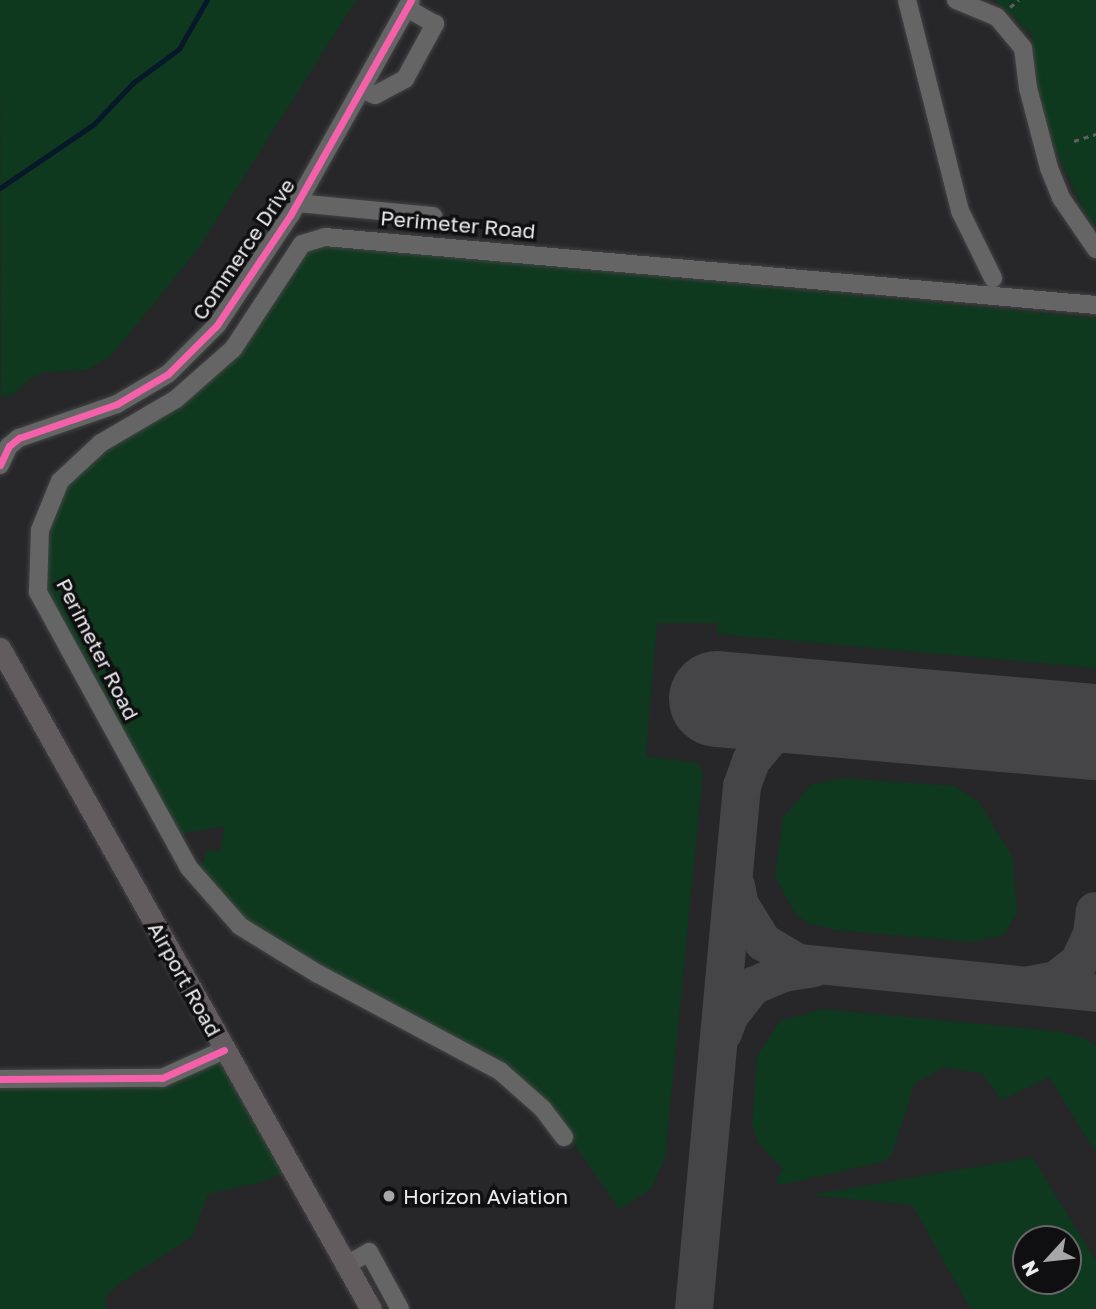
<!DOCTYPE html>
<html>
<head>
<meta charset="utf-8">
<style>
	body { margin:0 }
	#map { position:relative; width:1096px; height:1309px; overflow:hidden; background:#272629; font-family:"Golos Text",sans-serif }
	div>[style] { position:absolute }
	.green>* { inset:0; background:#0f391e }
	.stream>* { height:4.5px; margin:-2.25px; padding:0 2.25px; transform-origin:2.25px; border-radius:2.25px; background:#061829 }
	.taxiway>* { height:38px; margin:-19px; padding:0 19px; transform-origin:19px; border-radius:19px; background:#454446 }
	.runway>* { height:96px; margin:-48px; padding:0 48px; transform-origin:48px; border-radius:48px; background:#454446 }
	.path>* { height:2.5px; margin-top:-1.25px; transform-origin:0; background:repeating-linear-gradient(90deg,#606062 0 5px,transparent 0 10px) }
	.roads { filter:drop-shadow(0 0 2px #444446) drop-shadow(0 0 2px #444446) }
	.minor>* { height:18px; margin:-9px; padding:0 9px; transform-origin:9px; border-radius:9px; background:#656566 }
	.major>* { height:21px; margin:-10.5px; padding:0 10.5px; transform-origin:10.5px; border-radius:10.5px; background:#625c5f }
	.cycleway>* { height:7px; margin:-3.5px; padding:0 3.5px; transform-origin:3.5px; border-radius:3.5px; background:#f560ab }
	.dots>* { width:19px; height:19px; translate:-50% -50%; box-sizing:border-box; border:4px solid #0f0f11; border-radius:50% }
	span { translate:-50% -50%; white-space:nowrap; text-align:center; line-height:1.15; -webkit-text-stroke:7px #0f0f11; paint-order:stroke }
	.street-label { font-size:21px; color:#ebebee }
	.poi-label { font-size:21px; color:#ebebee }
	.left { translate:0 -50%; text-align:left }
	.north { position:absolute; left:1012px; top:1225px; width:70px; height:70px; box-sizing:border-box; background:#0f0f11; border:2px solid #676769; border-radius:50%; rotate:243deg; font-size:19px; font-weight:700; line-height:28px; text-align:center; color:#ebebee }
	.north::after { content:''; display:block; margin:auto; width:24px; height:32px; background:#a6a6a9; clip-path:polygon(50% 0,100% 100%,50% 72%,0 100%) }
</style>
</head>
<body>
<div id="map">
	<div class="green">
		<div style="clip-path:polygon(0 0,356px 0,198px 249px,110px 357px,86px 370px,46px 372px,30px 378px,14px 394px,1px 397px)"></div>
		<div style="clip-path:polygon(995px 0,1096px 0,1096px 227px,1086px 215px,1052px 143px,1036px 94px,1032px 35px)"></div>
		<div style="clip-path:polygon(327px 245px,1096px 318px,1096px 668px,717px 634px,718px 623px,657px 623px,646px 756px,697px 763px,703px 773px,665px 1159px,650px 1190px,619px 1209px,552px 1111px,243px 922px,199px 870px,207px 850px,220px 852px,225px 826px,180px 834px,54px 611px,47px 589px,44px 542px,66px 486px,96px 457px,181px 406px,301px 256px,311px 246px)"></div>
		<div style="clip-path:polygon(843px 778px,955px 786px,979px 802px,1013px 858px,1017px 913px,1004px 935px,973px 942px,835px 930px,808px 923px,796px 914px,775px 877px,783px 817px,811px 785px)"></div>
		<div style="clip-path:polygon(822px 1009px,1056px 1031px,1085px 1039px,1096px 1046px,1096px 1153px,1049px 1077px,1002px 1100px,982px 1074px,944px 1067px,915px 1083px,892px 1154px,885px 1161px,782px 1185px,775px 1181px,783px 1169px,759px 1144px,752px 1126px,757px 1056px,780px 1021px)"></div>
		<div style="clip-path:polygon(222px 1050px,287px 1171px,262px 1182px,208px 1194px,193px 1236px,117px 1285px,106px 1297px,106px 1309px,0 1309px,0 1079px,161px 1079px)"></div>
		<div style="clip-path:polygon(evenodd,1032px 1157px,1096px 1261px,1096px 1309px,971px 1309px,912px 1205px,811px 1195px,1032px 1157px,1026px 1239px,1068px 1239px,1068px 1281px,1026px 1281px,1026px 1239px)"></div>
	</div>
	<div class="stream">
		<div style="left:0;top:188px;width:114px;rotate:-34.2deg"></div>
		<div style="left:94px;top:124px;width:57px;rotate:-46.4deg"></div>
		<div style="left:133px;top:83px;width:57px;rotate:-36.5deg"></div>
		<div style="left:179px;top:49px;width:56px;rotate:-60.3deg"></div>
	</div>
	<div class="taxiway">
		<div style="left:736px;top:886px;width:19px;rotate:78deg"></div>
		<div style="left:740px;top:905px;width:44px;rotate:58.1deg"></div>
		<div style="left:763px;top:942px;width:41px;rotate:31deg"></div>
		<div style="left:798px;top:963px;width:300px;rotate:5.7deg"></div>
		<div style="left:1030px;top:985px;width:26px;rotate:-11deg"></div>
		<div style="left:1056px;top:980px;width:29px;rotate:-38deg"></div>
		<div style="left:1079px;top:962px;width:31px;rotate:-65deg"></div>
		<div style="left:1092px;top:934px;width:23px;rotate:-83deg"></div>
		<div style="left:723px;top:1033px;width:19px;rotate:-69deg"></div>
		<div style="left:730px;top:1015px;width:37px;rotate:-52deg"></div>
		<div style="left:753px;top:986px;width:33px;rotate:-23deg"></div>
		<div style="left:783px;top:973px;width:31px;rotate:-9deg"></div>
		<div style="left:694px;top:1309px;width:525px;rotate:-84.76deg"></div>
		<div style="left:742px;top:786px;width:27px;rotate:-70deg"></div>
		<div style="left:751px;top:761px;width:31px;rotate:-50deg"></div>
		<div style="left:771px;top:737px;width:56px;rotate:-33.4deg"></div>
	</div>
	<div class="runway">
		<div style="left:717px;top:699px;width:380px;rotate:5deg"></div>
	</div>
	<div class="path">
		<div style="left:1010px;top:7px;width:11px;rotate:-38deg"></div>
		<div style="left:1074px;top:141px;width:23px;rotate:-18deg"></div>
	</div>
	<div class="roads">
		<div class="minor">
			<div style="left:907px;top:0;width:218px;rotate:75.9deg"></div>
			<div style="left:960px;top:211px;width:75px;rotate:63.8deg"></div>
			<div style="left:956px;top:0;width:44px;rotate:22.5deg"></div>
			<div style="left:997px;top:17px;width:40px;rotate:50deg"></div>
			<div style="left:1023px;top:48px;width:40px;rotate:82.9deg"></div>
			<div style="left:1028px;top:88px;width:83px;rotate:75.3deg"></div>
			<div style="left:1049px;top:168px;width:32px;rotate:68deg"></div>
			<div style="left:1061px;top:198px;width:62px;rotate:55.5deg"></div>
			<div style="left:361px;top:89px;width:15px;rotate:23deg"></div>
			<div style="left:375px;top:95px;width:34px;rotate:-28deg"></div>
			<div style="left:405px;top:79px;width:63px;rotate:-61.4deg"></div>
			<div style="left:435px;top:24px;width:33px;rotate:-151deg"></div>
			<div style="left:297px;top:203px;width:137px;rotate:5.5deg"></div>
			<div style="left:0;top:465px;width:21px;rotate:-65deg"></div>
			<div style="left:9px;top:446px;width:13px;rotate:-39deg"></div>
			<div style="left:19px;top:438px;width:104px;rotate:-19.1deg"></div>
			<div style="left:117px;top:404px;width:59px;rotate:-30.5deg"></div>
			<div style="left:168px;top:374px;width:69px;rotate:-45deg"></div>
			<div style="left:217px;top:325px;width:133px;rotate:-56.3deg"></div>
			<div style="left:291px;top:214px;width:245px;rotate:-60.7deg"></div>
			<div style="left:0;top:1079px;width:162px;rotate:-0.4deg"></div>
			<div style="left:162px;top:1078px;width:68px;rotate:-24.3deg"></div>
			<div style="left:564px;top:1137px;width:35px;rotate:-127deg"></div>
			<div style="left:543px;top:1109px;width:57px;rotate:-138.5deg"></div>
			<div style="left:500px;top:1071px;width:206px;rotate:-151.9deg"></div>
			<div style="left:318px;top:974px;width:92px;rotate:-148.4deg"></div>
			<div style="left:240px;top:926px;width:77px;rotate:-131.3deg"></div>
			<div style="left:189px;top:868px;width:315px;rotate:-118.7deg"></div>
			<div style="left:38px;top:592px;width:62px;rotate:-88.2deg"></div>
			<div style="left:40px;top:530px;width:53px;rotate:-67.8deg"></div>
			<div style="left:60px;top:481px;width:56px;rotate:-42.8deg"></div>
			<div style="left:101px;top:443px;width:87px;rotate:-30.4deg"></div>
			<div style="left:176px;top:399px;width:76px;rotate:-41.3deg"></div>
			<div style="left:233px;top:349px;width:126px;rotate:-56.7deg"></div>
			<div style="left:302px;top:244px;width:24px;rotate:-17deg"></div>
			<div style="left:325px;top:237px;width:774px;rotate:5.04deg"></div>
			<div style="left:346px;top:1265px;width:26px;rotate:-29deg"></div>
			<div style="left:369px;top:1252px;width:65px;rotate:61.5deg"></div>
		</div>
		<div class="major">
			<div style="left:0;top:648px;width:758px;rotate:60.7deg"></div>
		</div>
	</div>
	<div class="cycleway">
		<div style="left:0;top:465px;width:21px;rotate:-65deg"></div>
		<div style="left:9px;top:446px;width:13px;rotate:-39deg"></div>
		<div style="left:19px;top:438px;width:104px;rotate:-19.1deg"></div>
		<div style="left:117px;top:404px;width:59px;rotate:-30.5deg"></div>
		<div style="left:168px;top:374px;width:69px;rotate:-45deg"></div>
		<div style="left:217px;top:325px;width:133px;rotate:-56.3deg"></div>
		<div style="left:291px;top:214px;width:245px;rotate:-60.7deg"></div>
		<div style="left:0;top:1079px;width:162px;rotate:-0.4deg"></div>
		<div style="left:162px;top:1078px;width:68px;rotate:-24.3deg"></div>
	</div>
	<div class="dots">
		<div style="left:389px;top:1196px;background:#a6a6a9"></div>
	</div>
	<div class="street-label">
		<span style="left:458px;top:224px;rotate:5deg">Perimeter Road</span>
		<span style="left:243px;top:249px;rotate:-56deg">Commerce Drive</span>
		<span style="left:98px;top:649px;rotate:63deg">Perimeter Road</span>
		<span style="left:185px;top:979px;rotate:61deg">Airport Road</span>
	</div>
	<div class="poi-label">
		<span class="left" style="left:403px;top:1196px">Horizon Aviation</span>
	</div>
	<div class="north">N</div>
</div>
</body>
</html>
